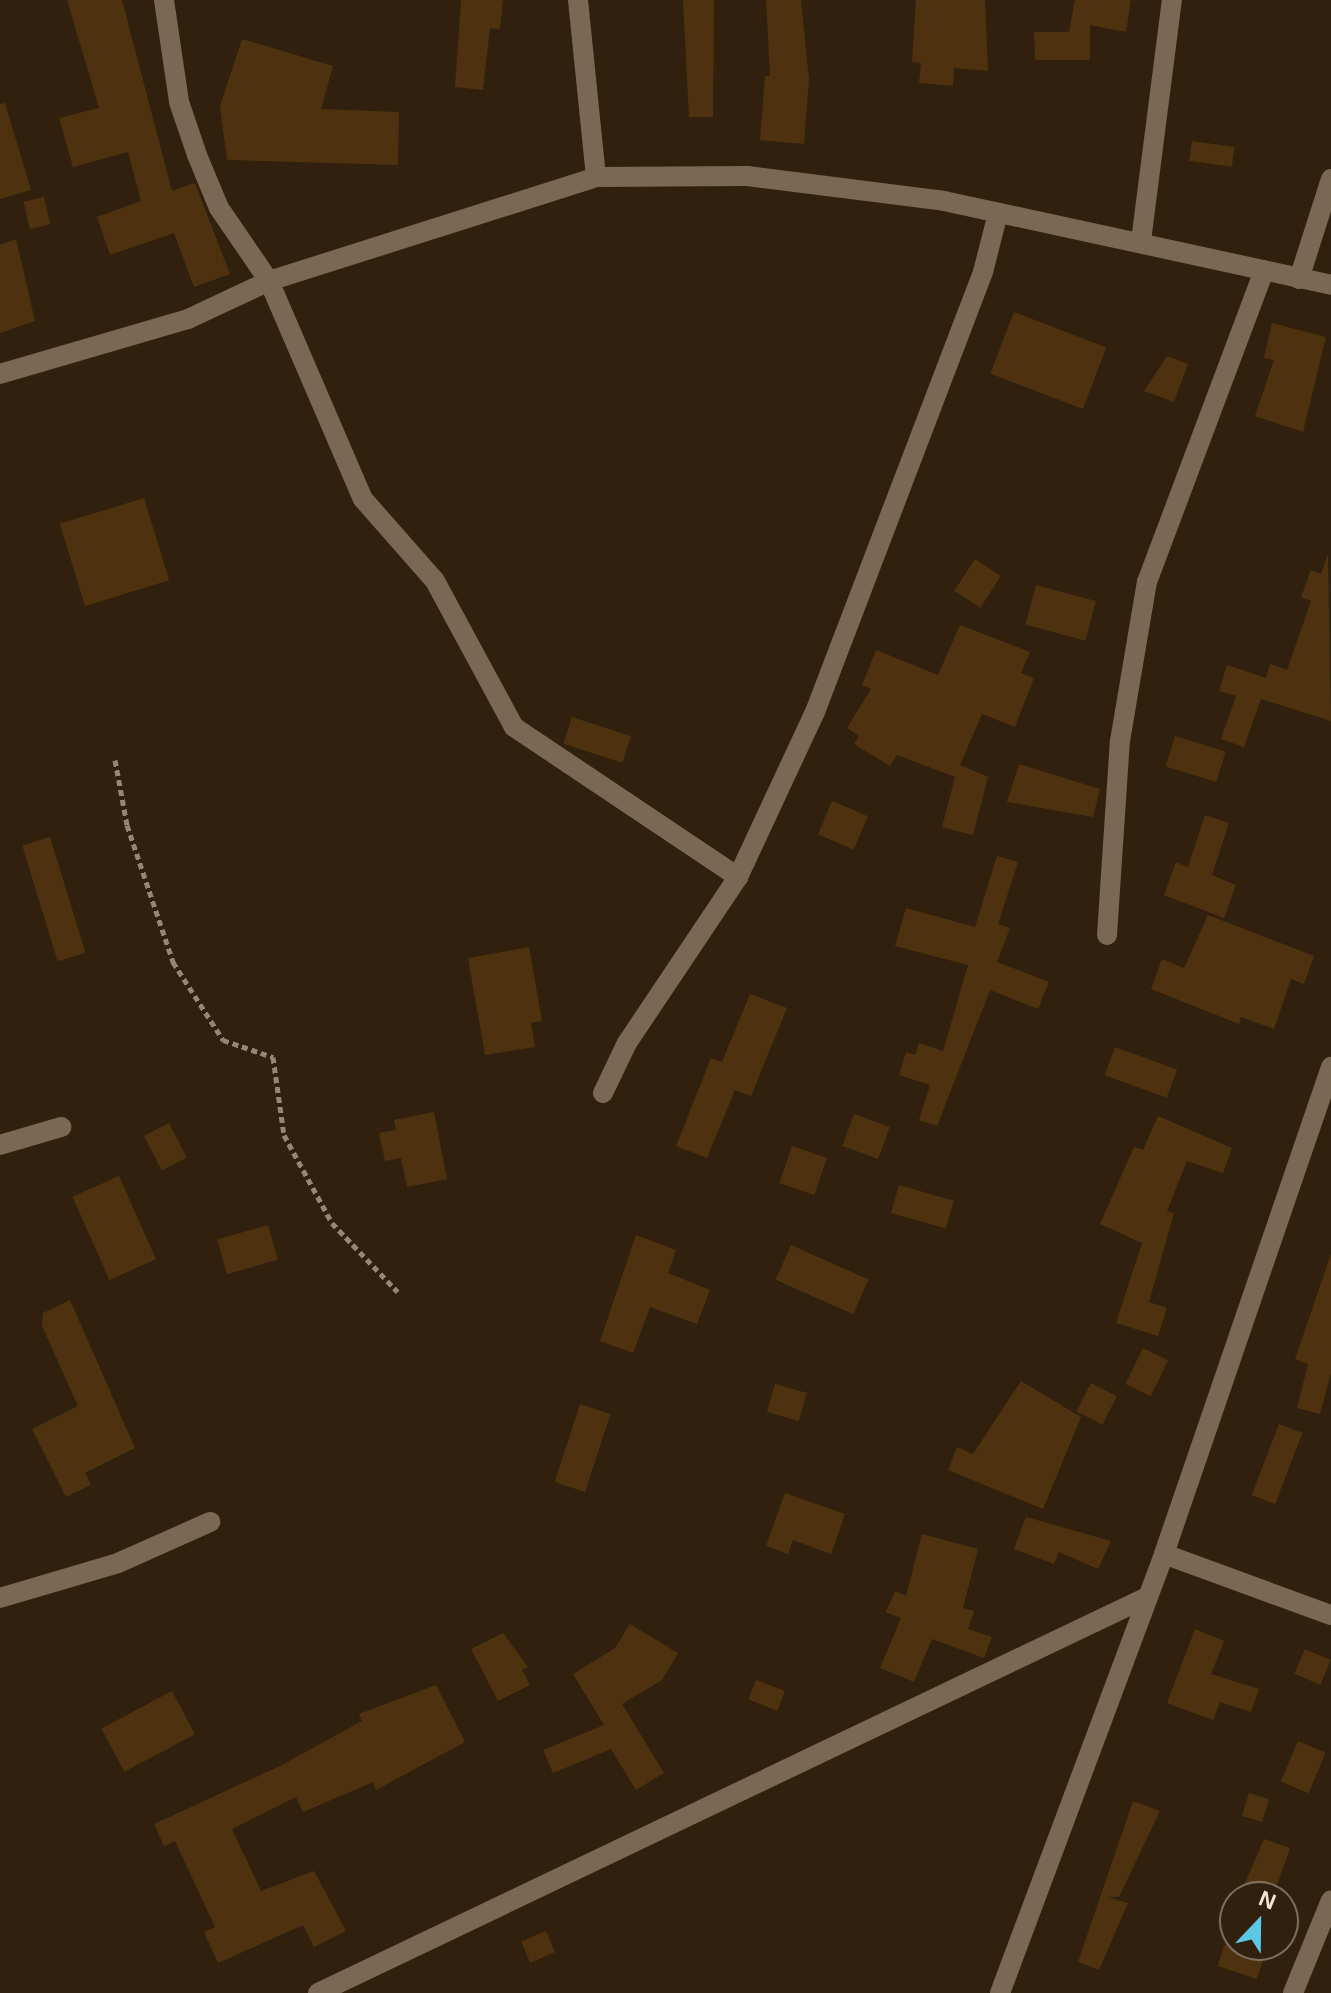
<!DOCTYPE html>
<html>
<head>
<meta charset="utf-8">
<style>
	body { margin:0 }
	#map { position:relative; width:1331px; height:1993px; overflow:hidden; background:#30200d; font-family:Helvetica,sans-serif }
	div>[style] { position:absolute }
	.building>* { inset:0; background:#4e320f; transform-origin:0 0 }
	.path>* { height:5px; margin-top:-2.5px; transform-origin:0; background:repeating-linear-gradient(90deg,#958778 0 6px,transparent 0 10px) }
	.street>* { height:20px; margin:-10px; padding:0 10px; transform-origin:10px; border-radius:10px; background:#7b6853 }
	span { translate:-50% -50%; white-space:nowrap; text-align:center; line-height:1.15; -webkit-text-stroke:8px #30200d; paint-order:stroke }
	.north { position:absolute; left:1219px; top:1881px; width:80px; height:80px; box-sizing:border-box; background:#30200d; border:2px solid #7d6f5f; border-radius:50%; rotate:22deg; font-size:22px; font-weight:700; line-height:32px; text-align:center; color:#f1e6da }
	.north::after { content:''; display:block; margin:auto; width:28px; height:36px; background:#5ac8e6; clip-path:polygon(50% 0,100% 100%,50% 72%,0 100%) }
</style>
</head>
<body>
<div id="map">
	<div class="building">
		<div style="clip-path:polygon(67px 0,122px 0,172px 191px,195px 183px,230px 274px,194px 287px,174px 233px,110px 255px,97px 217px,141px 201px,128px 152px,73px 167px,59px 118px,99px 108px)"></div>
		<div style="clip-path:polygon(461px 0,503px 0,500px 29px,490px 28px,483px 90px,455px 87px)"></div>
		<div style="clip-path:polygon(683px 0,714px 0,713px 117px,689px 117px)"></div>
		<div style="clip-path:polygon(766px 0,801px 0,809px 79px,804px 144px,760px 140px,765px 76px,770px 76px)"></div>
		<div style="clip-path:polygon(916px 0,985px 0,988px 71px,954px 68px,953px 86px,919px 83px,921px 63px,912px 62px)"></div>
		<div style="clip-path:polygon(1075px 0,1131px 0,1126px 32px,1090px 25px,1090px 60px,1035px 60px,1034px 32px,1069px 32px)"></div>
		<div style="clip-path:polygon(242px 39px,333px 66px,321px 109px,399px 112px,398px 165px,227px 160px,220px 106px)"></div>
		<div style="clip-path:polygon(5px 103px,31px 190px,0 199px,0 104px)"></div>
		<div style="left:1192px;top:141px;width:43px;height:20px;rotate:8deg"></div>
		<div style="left:44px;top:197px;width:28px;height:21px;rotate:77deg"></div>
		<div style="clip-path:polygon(16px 239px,35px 321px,0 333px,0 245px)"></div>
		<div style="left:1014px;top:312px;width:99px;height:66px;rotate:21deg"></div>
		<div style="clip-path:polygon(1272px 323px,1326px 337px,1303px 432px,1255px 416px,1274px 360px,1264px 358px)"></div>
		<div style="clip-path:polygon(1167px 356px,1188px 364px,1174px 402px,1144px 391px)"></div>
		<div style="left:144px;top:498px;width:86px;height:88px;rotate:73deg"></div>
		<div style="clip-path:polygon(1328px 554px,1331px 721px,1261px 699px,1244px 747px,1221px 739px,1236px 696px,1219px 691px,1227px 665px,1266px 678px,1270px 664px,1287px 670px,1311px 601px,1301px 597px,1311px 570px,1321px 574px)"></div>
		<div style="left:975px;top:559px;width:31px;height:38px;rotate:33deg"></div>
		<div style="left:1036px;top:585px;width:62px;height:41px;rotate:15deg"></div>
		<div style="clip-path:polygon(960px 625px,1030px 652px,1021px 673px,1034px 678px,1015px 727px,982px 714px,960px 765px,988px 777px,973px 835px,942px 827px,955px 777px,897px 755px,890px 766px,854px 744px,859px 736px,847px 728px,871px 689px,862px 685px,876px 650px,938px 675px)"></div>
		<div style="left:572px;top:717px;width:62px;height:28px;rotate:18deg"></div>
		<div style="left:1175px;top:736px;width:53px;height:32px;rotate:17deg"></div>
		<div style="clip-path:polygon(1019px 764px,1100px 789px,1093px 817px,1007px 802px)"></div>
		<div style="left:832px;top:801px;width:39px;height:36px;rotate:23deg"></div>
		<div style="clip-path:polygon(1205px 815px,1229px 823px,1212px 875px,1236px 885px,1224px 918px,1164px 895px,1176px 862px,1188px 867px)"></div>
		<div style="left:50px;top:837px;width:121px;height:29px;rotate:73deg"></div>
		<div style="clip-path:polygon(997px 856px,1018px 862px,998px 924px,1010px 928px,997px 962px,1049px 982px,1038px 1009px,990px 990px,937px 1126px,919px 1120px,930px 1085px,899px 1075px,906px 1052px,915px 1055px,919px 1043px,943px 1051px,968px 965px,895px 946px,906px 908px,975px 927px)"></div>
		<div style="clip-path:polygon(1208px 915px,1314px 956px,1304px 984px,1291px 979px,1274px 1029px,1241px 1017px,1239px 1024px,1151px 989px,1162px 959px,1184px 968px)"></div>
		<div style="clip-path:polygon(529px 947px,542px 1021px,531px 1023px,535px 1047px,485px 1055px,468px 958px)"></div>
		<div style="clip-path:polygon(750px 994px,787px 1008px,751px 1096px,735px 1090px,707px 1158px,676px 1146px,711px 1058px,722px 1062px)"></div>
		<div style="left:1115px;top:1047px;width:66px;height:30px;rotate:20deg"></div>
		<div style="clip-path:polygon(434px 1112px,447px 1179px,407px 1187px,401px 1158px,385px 1161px,379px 1133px,396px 1130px,394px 1120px)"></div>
		<div style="left:854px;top:1114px;width:38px;height:34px;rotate:20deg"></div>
		<div style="clip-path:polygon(1158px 1116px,1232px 1148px,1223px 1173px,1187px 1161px,1167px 1211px,1174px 1213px,1149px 1302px,1167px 1308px,1158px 1336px,1116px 1323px,1142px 1243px,1100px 1224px,1134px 1147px,1143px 1150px)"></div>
		<div style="left:169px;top:1123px;width:39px;height:28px;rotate:63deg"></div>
		<div style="left:792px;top:1146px;width:37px;height:39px;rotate:19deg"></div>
		<div style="left:119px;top:1176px;width:91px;height:51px;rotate:66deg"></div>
		<div style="left:899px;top:1185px;width:57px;height:29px;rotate:16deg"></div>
		<div style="left:268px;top:1225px;width:36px;height:53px;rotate:74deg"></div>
		<div style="clip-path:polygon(636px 1235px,676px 1250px,668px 1273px,710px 1290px,697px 1324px,650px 1307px,633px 1353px,600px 1341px)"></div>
		<div style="left:791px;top:1245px;width:85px;height:38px;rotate:24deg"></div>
		<div style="clip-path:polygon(1331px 1254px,1331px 1373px,1320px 1414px,1297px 1408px,1308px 1364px,1295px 1359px)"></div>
		<div style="clip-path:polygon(70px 1300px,135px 1448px,85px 1473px,91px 1485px,66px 1497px,32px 1429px,78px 1406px,42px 1326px,43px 1313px)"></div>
		<div style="left:1143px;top:1348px;width:28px;height:40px;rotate:26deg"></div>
		<div style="clip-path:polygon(1021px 1381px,1081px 1417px,1043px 1509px,948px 1470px,957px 1447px,973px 1454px)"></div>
		<div style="left:1091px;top:1383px;width:29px;height:32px;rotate:27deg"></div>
		<div style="left:775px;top:1384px;width:33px;height:29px;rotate:16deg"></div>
		<div style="left:580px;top:1404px;width:32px;height:82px;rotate:18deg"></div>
		<div style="left:1279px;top:1424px;width:25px;height:76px;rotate:21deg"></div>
		<div style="clip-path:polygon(785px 1493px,845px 1514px,831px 1554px,793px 1540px,788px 1554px,766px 1546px)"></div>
		<div style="clip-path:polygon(1026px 1517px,1111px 1541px,1098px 1569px,1059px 1552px,1054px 1564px,1014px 1549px)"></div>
		<div style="clip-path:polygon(922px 1534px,978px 1549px,963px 1608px,974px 1611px,968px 1629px,992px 1637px,984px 1658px,932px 1639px,914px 1682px,880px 1668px,901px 1618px,886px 1612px,895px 1591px,906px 1596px)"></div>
		<div style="clip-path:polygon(630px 1624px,678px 1653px,662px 1680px,622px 1704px,664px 1773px,636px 1790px,611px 1749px,553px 1773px,543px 1750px,604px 1725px,573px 1674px,615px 1648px)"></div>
		<div style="clip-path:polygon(1195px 1629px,1224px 1641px,1211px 1674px,1259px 1689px,1251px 1712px,1220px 1702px,1213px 1720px,1167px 1703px)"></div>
		<div style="clip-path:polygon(503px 1633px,528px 1667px,522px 1670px,530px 1685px,498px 1701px,471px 1649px)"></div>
		<div style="left:1305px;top:1649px;width:28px;height:27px;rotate:23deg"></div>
		<div style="left:756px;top:1680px;width:31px;height:21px;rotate:21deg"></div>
		<div style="clip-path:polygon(436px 1685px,465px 1742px,376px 1790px,373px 1782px,303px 1812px,296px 1797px,232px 1829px,261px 1891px,314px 1871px,346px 1931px,314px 1947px,303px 1925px,218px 1963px,204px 1932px,215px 1927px,175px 1841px,164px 1846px,154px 1824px,280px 1766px,362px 1721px,359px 1714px)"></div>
		<div style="left:172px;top:1691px;width:49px;height:80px;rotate:62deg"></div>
		<div style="left:1298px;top:1741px;width:30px;height:44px;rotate:23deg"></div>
		<div style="left:1249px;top:1793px;width:21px;height:24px;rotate:17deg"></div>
		<div style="clip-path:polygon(1133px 1801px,1160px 1811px,1119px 1897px,1108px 1897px,1128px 1903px,1099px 1970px,1078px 1962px)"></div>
		<div style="clip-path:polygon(1264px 1839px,1290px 1848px,1273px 1897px,1239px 1897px)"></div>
		<div style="left:546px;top:1931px;width:23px;height:27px;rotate:67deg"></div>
		<div style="clip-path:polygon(1224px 1945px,1268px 1945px,1257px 1979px,1218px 1966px)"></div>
	</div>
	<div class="path">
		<div style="left:115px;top:760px;width:66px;rotate:79.5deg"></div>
		<div style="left:127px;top:825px;width:145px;rotate:71.4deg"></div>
		<div style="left:173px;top:962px;width:93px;rotate:57.3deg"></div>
		<div style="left:223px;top:1040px;width:53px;rotate:18.8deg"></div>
		<div style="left:273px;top:1057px;width:79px;rotate:82deg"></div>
		<div style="left:284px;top:1135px;width:100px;rotate:61.4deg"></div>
		<div style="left:332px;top:1223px;width:95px;rotate:46.3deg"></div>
	</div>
	<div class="street">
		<div style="left:164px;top:0;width:103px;rotate:81.6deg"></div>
		<div style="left:179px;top:102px;width:56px;rotate:71.2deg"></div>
		<div style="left:197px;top:155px;width:57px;rotate:67.5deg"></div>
		<div style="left:219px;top:208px;width:88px;rotate:55.6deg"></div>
		<div style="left:269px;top:281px;width:237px;rotate:66.7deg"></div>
		<div style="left:363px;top:499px;width:109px;rotate:48.7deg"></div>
		<div style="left:435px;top:581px;width:166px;rotate:61.6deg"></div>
		<div style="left:514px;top:727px;width:270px;rotate:33.8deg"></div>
		<div style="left:578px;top:0;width:178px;rotate:84.2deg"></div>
		<div style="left:1141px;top:241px;width:243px;rotate:-82.7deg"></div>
		<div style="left:1299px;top:279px;width:105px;rotate:-72.3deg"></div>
		<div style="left:0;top:374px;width:196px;rotate:-16.3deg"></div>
		<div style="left:188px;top:319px;width:89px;rotate:-25.1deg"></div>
		<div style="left:269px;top:281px;width:343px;rotate:-17.6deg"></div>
		<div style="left:596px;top:177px;width:151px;rotate:-0.4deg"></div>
		<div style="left:747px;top:176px;width:199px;rotate:7.2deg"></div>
		<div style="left:944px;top:201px;width:396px;rotate:12.2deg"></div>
		<div style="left:1107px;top:935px;width:194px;rotate:-86.2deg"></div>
		<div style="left:1120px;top:741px;width:161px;rotate:-80.4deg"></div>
		<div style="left:1147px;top:582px;width:333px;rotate:-69.4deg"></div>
		<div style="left:603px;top:1093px;width:55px;rotate:-64.4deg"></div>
		<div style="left:627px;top:1043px;width:200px;rotate:-56.2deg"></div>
		<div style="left:738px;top:877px;width:182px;rotate:-65deg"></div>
		<div style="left:815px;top:712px;width:471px;rotate:-69.1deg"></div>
		<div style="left:983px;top:272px;width:61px;rotate:-75.7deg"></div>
		<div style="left:0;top:1145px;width:64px;rotate:-16.4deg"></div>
		<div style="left:1164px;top:1554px;width:178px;rotate:20.1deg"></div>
		<div style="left:0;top:1598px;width:123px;rotate:-16.5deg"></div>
		<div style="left:118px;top:1563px;width:101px;rotate:-24deg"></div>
		<div style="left:318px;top:1993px;width:916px;rotate:-25.53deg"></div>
		<div style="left:1000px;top:1993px;width:469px;rotate:-69.5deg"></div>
		<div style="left:1164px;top:1554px;width:515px;rotate:-71.07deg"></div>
		<div style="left:1293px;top:1993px;width:100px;rotate:-67.8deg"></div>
	</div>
	<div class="north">N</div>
</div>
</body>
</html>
